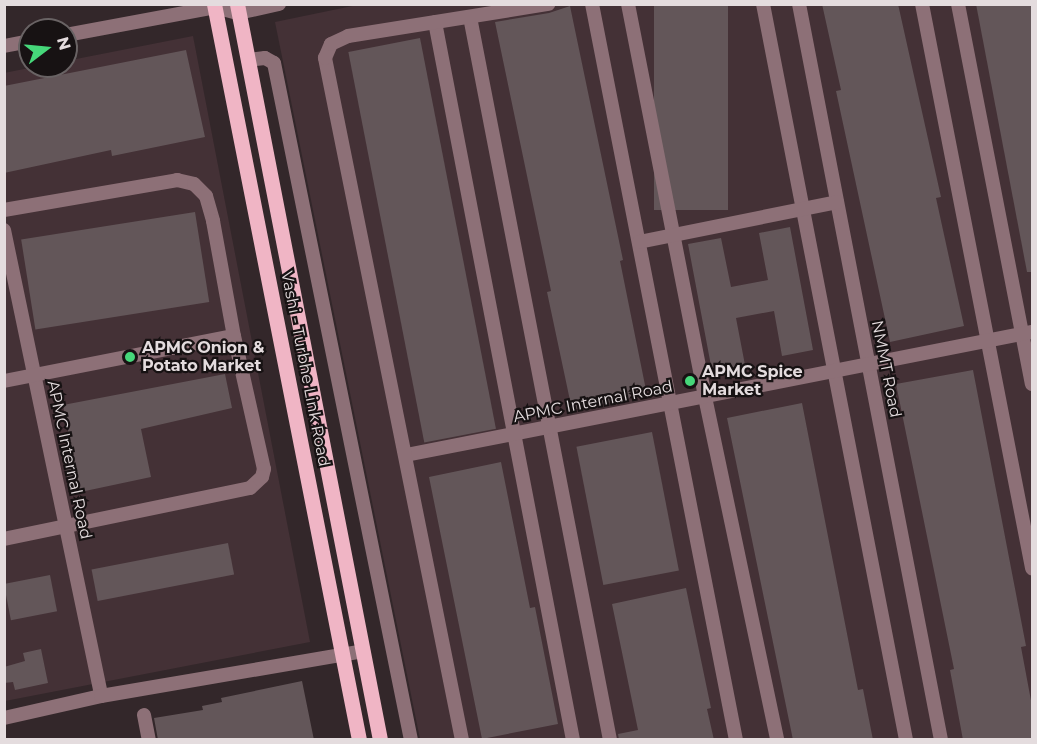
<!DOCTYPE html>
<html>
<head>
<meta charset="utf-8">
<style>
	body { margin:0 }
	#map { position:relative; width:1037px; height:744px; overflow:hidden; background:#33272a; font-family:Montserrat,sans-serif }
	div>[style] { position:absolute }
	.built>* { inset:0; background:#443136 }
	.building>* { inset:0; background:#635659; transform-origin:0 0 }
	.minor>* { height:14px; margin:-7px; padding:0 7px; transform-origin:7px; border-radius:7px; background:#8d7077 }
	.major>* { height:15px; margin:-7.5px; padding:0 7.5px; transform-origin:7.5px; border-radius:7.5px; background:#f0b5c5 }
	.dots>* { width:16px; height:16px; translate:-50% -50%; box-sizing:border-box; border:3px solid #171213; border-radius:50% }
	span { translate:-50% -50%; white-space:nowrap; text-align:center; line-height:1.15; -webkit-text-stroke:4.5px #171213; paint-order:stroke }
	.poi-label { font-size:16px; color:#e4dcde; font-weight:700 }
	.left { translate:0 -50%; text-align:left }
	.street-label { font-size:16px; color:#e4dcde }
	.frame { position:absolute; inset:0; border:6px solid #e4dcde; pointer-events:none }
	.north { position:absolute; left:18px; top:18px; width:60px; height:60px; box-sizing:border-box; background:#171213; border:2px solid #696364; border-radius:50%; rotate:74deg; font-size:16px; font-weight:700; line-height:24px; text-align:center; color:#e4dcde }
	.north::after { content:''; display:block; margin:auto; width:21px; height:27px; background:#46d77a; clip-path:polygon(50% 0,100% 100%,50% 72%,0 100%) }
</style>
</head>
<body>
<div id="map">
	<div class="built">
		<div style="clip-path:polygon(362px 4px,1032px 5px,1032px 739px,420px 739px,275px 22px)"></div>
		<div style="clip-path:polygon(193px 36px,310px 642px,5px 701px,4px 73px,39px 66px,66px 66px,66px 61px)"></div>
	</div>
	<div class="building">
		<div style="left:654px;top:4px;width:74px;height:206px"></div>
		<div style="clip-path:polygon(822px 4px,898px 4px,941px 197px,936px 198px,964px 326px,890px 342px,836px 91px,841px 90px)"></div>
		<div style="clip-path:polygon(976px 4px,1032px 4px,1032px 272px,1027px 272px)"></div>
		<div style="clip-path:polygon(570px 6px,623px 260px,620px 261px,647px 395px,572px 410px,547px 292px,551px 291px,495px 22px,549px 13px)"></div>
		<div style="left:420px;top:38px;width:398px;height:73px;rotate:79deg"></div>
		<div style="clip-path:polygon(186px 50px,205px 137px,112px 156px,111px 150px,4px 173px,4px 86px)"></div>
		<div style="left:195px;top:212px;width:91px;height:176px;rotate:81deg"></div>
		<div style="clip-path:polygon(790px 227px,813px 350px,782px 356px,774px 311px,736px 318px,745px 365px,712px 371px,688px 244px,721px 238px,731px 287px,768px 280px,759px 233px)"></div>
		<div style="clip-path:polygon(973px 370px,1026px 646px,1021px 647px,1032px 706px,1032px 740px,963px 740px,950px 670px,954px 669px,896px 384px)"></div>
		<div style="clip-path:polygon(225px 374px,232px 408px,141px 429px,151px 477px,71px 494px,64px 463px,74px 461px,63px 405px)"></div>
		<div style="clip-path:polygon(802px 403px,858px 690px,863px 689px,873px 740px,793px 740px,727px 418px)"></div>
		<div style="left:652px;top:432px;width:141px;height:77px;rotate:79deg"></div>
		<div style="clip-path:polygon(501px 462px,530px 608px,535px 607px,558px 724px,482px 739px,429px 477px)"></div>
		<div style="left:228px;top:543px;width:32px;height:139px;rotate:79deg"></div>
		<div style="left:50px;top:575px;width:37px;height:47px;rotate:79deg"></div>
		<div style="clip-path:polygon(686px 588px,711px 708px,707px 709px,714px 740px,619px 740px,618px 734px,638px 730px,612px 604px)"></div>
		<div style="clip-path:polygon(41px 649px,48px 683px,15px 690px,13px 682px,4px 683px,4px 667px,25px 661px,23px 653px)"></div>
		<div style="clip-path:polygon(302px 681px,314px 740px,158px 740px,154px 718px,203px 710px,202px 706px,222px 702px,221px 698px)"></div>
	</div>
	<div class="minor">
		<div style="left:592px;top:4px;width:750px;rotate:78.93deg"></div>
		<div style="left:628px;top:4px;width:400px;rotate:78.9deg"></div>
		<div style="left:705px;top:397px;width:350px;rotate:78.1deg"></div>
		<div style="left:763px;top:4px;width:750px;rotate:79deg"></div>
		<div style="left:799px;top:4px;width:750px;rotate:79.08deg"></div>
		<div style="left:922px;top:4px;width:575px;rotate:78.96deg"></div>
		<div style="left:958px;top:4px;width:387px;rotate:79deg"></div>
		<div style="left:470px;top:17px;width:736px;rotate:79.04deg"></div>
		<div style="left:435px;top:22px;width:731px;rotate:79.12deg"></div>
		<div style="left:66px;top:35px;width:152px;rotate:-10.6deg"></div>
		<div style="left:215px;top:7px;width:24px;rotate:15deg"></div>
		<div style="left:238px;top:13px;width:42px;rotate:-12.4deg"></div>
		<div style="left:4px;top:46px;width:26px;rotate:-11deg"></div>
		<div style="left:248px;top:60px;width:17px;rotate:-7deg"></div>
		<div style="left:265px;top:58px;width:10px;rotate:29deg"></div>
		<div style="left:274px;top:63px;width:691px;rotate:78.56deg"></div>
		<div style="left:4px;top:210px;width:176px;rotate:-9.8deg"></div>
		<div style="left:177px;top:180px;width:17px;rotate:13deg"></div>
		<div style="left:194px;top:184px;width:17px;rotate:45deg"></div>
		<div style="left:206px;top:196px;width:26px;rotate:74deg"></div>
		<div style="left:213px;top:221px;width:117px;rotate:79.7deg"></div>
		<div style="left:234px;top:336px;width:136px;rotate:77.3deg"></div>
		<div style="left:264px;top:469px;width:8px;rotate:104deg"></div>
		<div style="left:262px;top:477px;width:16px;rotate:137deg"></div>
		<div style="left:250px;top:488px;width:251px;rotate:168.3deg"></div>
		<div style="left:4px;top:230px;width:476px;rotate:78.2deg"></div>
		<div style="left:639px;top:242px;width:202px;rotate:-11.4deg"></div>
		<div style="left:4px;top:381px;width:234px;rotate:-11.1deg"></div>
		<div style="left:406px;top:455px;width:638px;rotate:-11.12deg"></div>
		<div style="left:144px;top:715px;width:25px;rotate:79deg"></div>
		<div style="left:4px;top:718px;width:99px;rotate:-12.8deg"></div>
		<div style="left:101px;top:696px;width:266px;rotate:-9.7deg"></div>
		<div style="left:462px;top:740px;width:696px;rotate:-101.36deg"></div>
		<div style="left:325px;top:58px;width:15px;rotate:-67deg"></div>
		<div style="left:331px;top:44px;width:19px;rotate:-25deg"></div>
		<div style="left:348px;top:36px;width:203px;rotate:-9.1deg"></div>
	</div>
	<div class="major">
		<div style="left:214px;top:4px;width:750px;rotate:78.85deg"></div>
		<div style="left:237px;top:4px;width:750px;rotate:79deg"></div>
	</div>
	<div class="dots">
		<div style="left:130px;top:357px;background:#46d77a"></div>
		<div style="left:690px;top:381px;background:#46d77a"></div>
	</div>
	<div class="poi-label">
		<span class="left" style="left:142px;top:357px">APMC Onion &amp;<br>Potato Market</span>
		<span class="left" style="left:702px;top:381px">APMC Spice<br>Market</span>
	</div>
	<div class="street-label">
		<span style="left:305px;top:369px;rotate:79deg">Vashi - Turbhe Link Road</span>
		<span style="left:886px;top:369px;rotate:79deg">NMMT Road</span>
		<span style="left:593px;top:402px;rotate:-11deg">APMC Internal Road</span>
		<span style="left:69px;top:460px;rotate:78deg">APMC Internal Road</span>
	</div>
	<div class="frame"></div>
	<div class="north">N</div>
</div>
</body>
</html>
